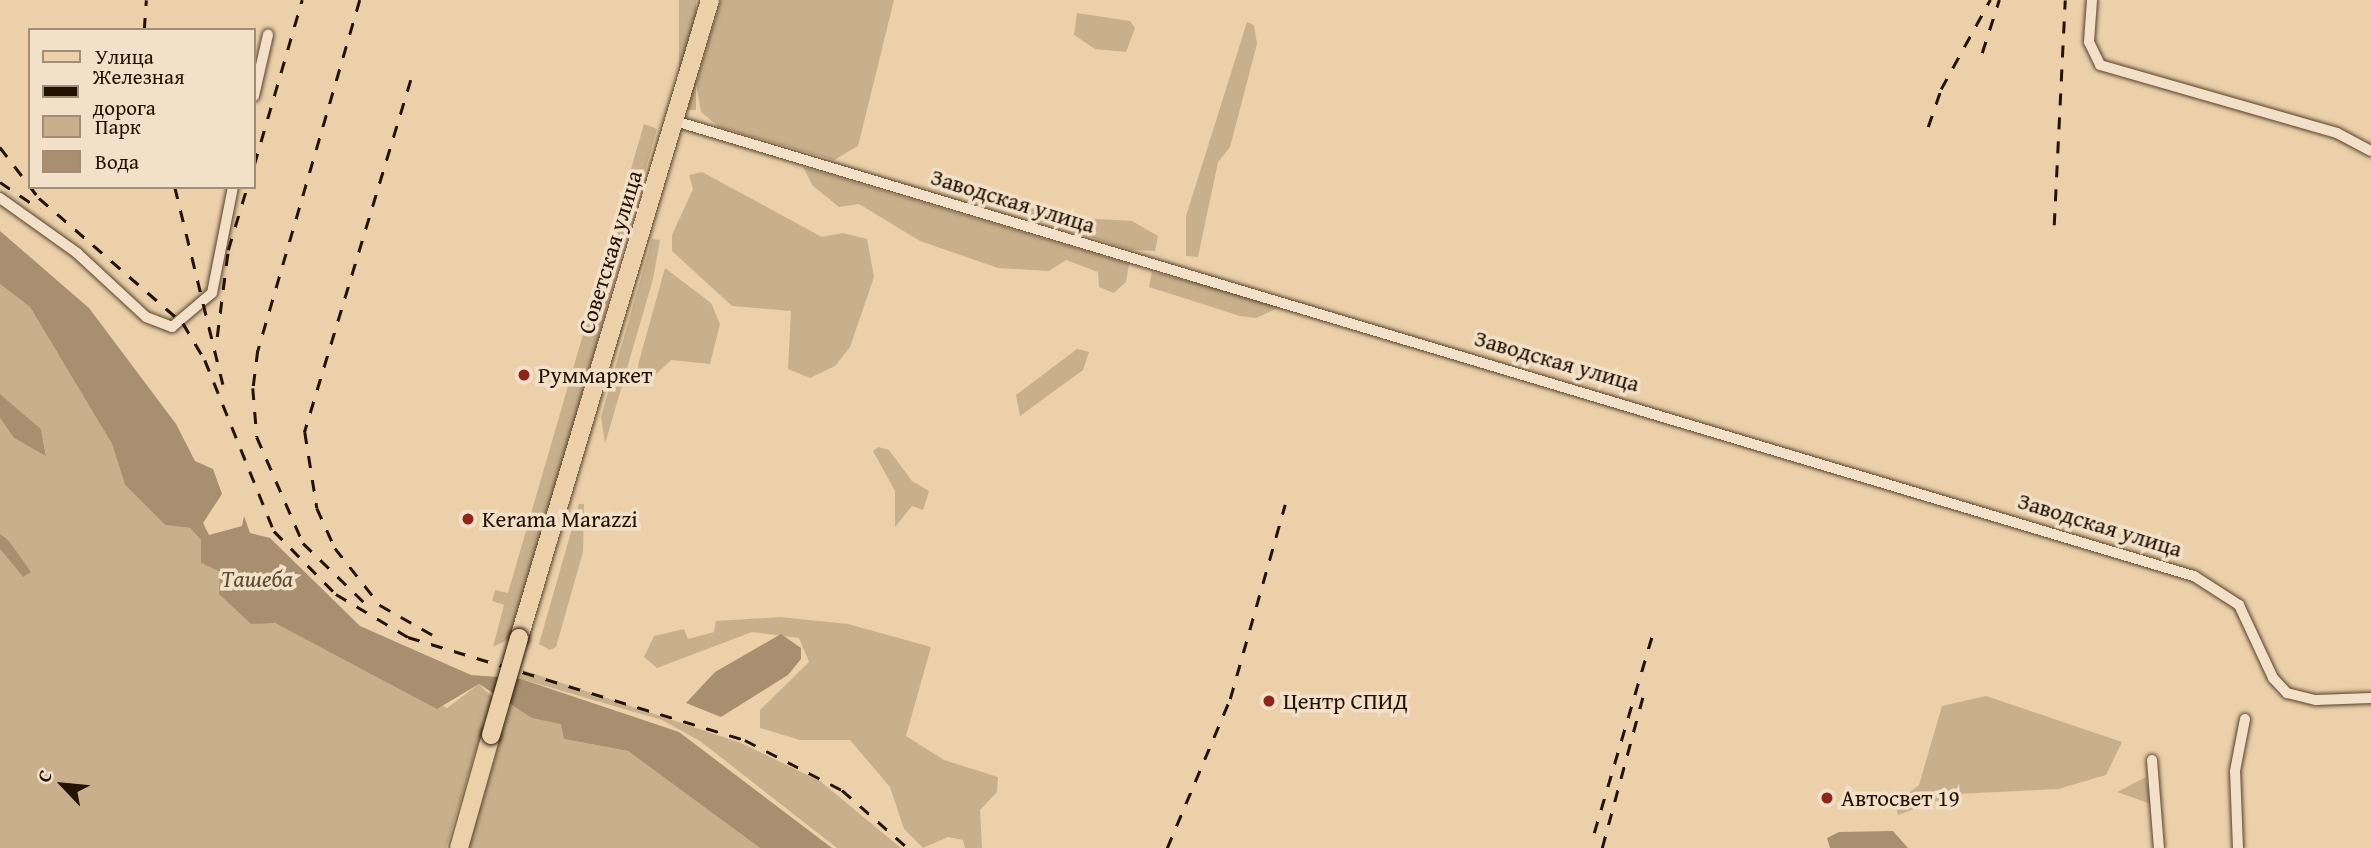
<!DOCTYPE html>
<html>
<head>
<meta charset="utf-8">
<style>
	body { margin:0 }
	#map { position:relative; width:2371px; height:848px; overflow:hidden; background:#ebd0aa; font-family:"Gentium Book Plus",serif }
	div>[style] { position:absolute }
	.green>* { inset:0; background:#c9b08d; transform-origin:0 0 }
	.water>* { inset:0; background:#a78f70 }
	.roads { filter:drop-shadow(0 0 2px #55422a) drop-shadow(0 0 2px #55422a) }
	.street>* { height:10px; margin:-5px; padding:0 5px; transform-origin:5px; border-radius:5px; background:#f2e0c8 }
	.primary>* { height:18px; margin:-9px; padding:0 9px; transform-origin:9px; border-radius:9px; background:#ebd0aa }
	.rail>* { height:2.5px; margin-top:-1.25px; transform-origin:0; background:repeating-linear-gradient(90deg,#231200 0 12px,transparent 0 24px) }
	.bridges { filter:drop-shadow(0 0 2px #231200) drop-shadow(0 0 2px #231200) }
	.primary-bridge>* { height:18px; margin:-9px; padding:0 9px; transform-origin:9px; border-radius:9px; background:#ebd0aa }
	.dots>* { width:19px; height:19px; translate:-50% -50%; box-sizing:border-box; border:4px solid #f2e0c8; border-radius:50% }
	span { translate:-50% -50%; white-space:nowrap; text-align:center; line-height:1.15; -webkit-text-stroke:7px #f2e0c8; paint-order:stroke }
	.street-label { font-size:23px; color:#231200 }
	.poi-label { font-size:23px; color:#231200 }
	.left { translate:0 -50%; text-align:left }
	.water-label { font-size:24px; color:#5e4a32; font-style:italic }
	.legend { position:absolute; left:28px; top:28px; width:228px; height:161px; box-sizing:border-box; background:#f2e0c8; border:2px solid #9f8e78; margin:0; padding:9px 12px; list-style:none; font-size:21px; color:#231200 }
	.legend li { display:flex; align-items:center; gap:14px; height:35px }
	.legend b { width:35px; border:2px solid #9f8e78 }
	.north { position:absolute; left:28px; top:750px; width:70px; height:70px; -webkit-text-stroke:5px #f2e0c8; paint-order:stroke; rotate:296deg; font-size:19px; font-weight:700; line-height:28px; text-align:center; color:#231200 }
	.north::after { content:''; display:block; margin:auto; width:24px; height:32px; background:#231200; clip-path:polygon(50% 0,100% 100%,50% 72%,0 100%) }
</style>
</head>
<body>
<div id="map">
	<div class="green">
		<div style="left:679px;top:0;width:17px;height:110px"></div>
		<div style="clip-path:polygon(721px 0,894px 0,858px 146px,834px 160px,719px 127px,701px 112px,696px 83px)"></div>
		<div style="clip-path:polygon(1077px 13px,1130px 21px,1135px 28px,1126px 52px,1095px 49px,1074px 35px)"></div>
		<div style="clip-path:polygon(1247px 22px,1254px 25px,1257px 44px,1230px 147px,1218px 162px,1198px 257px,1186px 256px,1186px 216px)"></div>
		<div style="clip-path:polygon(644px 124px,657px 129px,573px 427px,511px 638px,493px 647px,504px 605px,492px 601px,495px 590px,508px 593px)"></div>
		<div style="clip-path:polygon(803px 167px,1129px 264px,1126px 282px,1114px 293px,1099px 287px,1098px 272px,1066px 260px,1049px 271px,998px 268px,920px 241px,859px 204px,839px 207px,813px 186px)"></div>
		<div style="clip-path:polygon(702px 172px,822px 237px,843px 233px,867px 239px,874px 277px,850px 347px,835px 366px,810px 378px,788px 369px,791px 311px,732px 306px,672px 251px,672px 235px,693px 189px,689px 175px)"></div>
		<div style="clip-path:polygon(1010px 195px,1080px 218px,1132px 221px,1158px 236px,1155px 251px,1132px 250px,1020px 215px,1006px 207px)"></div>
		<div style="clip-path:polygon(652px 239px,660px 240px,653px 279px,605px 444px,601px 417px)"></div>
		<div style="clip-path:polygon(665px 268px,711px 303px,720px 324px,710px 364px,671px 360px,651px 379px,639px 375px,638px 365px)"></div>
		<div style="clip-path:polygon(1152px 272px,1263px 300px,1280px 307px,1256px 318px,1240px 316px,1149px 287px)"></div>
		<div style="clip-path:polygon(0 284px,30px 307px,112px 444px,125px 485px,165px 525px,190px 528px,201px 540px,201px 563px,220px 572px,251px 623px,275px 623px,447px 708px,479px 684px,492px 697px,446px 848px,0 848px,0 549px,23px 577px,0 534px,0 418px,14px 438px,46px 455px,41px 429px,0 394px)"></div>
		<div style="clip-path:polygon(1077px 349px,1089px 352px,1083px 370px,1020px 416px,1016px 395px)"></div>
		<div style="clip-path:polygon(878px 447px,889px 450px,912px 481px,929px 491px,923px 510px,912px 506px,895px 527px,895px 491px,873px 451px)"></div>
		<div style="clip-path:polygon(579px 504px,584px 504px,583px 552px,556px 647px,550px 650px,539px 644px)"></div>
		<div style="clip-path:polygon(780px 617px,848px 624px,931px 647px,906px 736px,944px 760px,998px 777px,997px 792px,980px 810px,982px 848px,965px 848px,963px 840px,948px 837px,923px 848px,904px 829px,890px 787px,850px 740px,800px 740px,760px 728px,760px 710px,809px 662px,799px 638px,752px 632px,657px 668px,644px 657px,654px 636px,684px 629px,688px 639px,714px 632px,716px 621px)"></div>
		<div style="clip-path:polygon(523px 670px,741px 743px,820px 781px,901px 848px,837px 848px,700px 741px,662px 720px,521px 679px)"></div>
		<div style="clip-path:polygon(1986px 696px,2122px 742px,2106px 775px,2058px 789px,1956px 794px,1898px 815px,1895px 804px,1919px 785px,1942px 706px)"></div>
		<div style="clip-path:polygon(511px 705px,562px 724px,564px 739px,628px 751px,760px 848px,468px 848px)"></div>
		<div style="clip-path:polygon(2146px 777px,2151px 804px,2117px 792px)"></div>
	</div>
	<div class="water">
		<div style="clip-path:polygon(0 231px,89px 308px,176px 424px,195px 461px,213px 469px,222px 494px,203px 523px,209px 535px,242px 526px,244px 516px,250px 533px,270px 538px,360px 626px,471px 675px,521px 679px,679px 732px,832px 848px,760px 848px,628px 751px,564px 739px,561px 724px,532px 718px,479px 684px,437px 709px,275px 623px,251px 624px,219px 594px,220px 572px,201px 563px,201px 540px,190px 528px,165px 525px,125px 485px,112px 444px,30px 307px,0 284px)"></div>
		<div style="clip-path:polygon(0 394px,41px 429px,46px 456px,14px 438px,0 418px)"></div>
		<div style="clip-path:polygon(0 534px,9px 541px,31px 572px,23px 577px,0 549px)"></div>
		<div style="clip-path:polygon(781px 634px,801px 648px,801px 659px,788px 675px,721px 717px,686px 703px,715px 672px)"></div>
		<div style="clip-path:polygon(1893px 831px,1908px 848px,1830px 848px,1827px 838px,1839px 832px)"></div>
	</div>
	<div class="roads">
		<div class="street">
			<div style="left:2092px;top:0;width:42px;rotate:94.1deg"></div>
			<div style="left:2089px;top:42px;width:25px;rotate:64deg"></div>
			<div style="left:2100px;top:65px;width:247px;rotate:16deg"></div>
			<div style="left:2337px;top:133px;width:38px;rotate:28deg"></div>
			<div style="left:254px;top:96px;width:63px;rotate:-77.1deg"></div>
			<div style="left:675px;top:121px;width:1586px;rotate:16.68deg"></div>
			<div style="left:2194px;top:576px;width:54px;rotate:32.8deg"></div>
			<div style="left:2239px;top:605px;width:81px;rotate:65deg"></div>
			<div style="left:2273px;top:678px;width:21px;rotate:47deg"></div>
			<div style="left:2287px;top:693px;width:30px;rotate:14deg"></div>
			<div style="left:2316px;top:700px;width:55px;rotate:-2.1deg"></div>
			<div style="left:0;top:198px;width:95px;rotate:35.5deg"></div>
			<div style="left:77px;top:253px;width:94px;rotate:42.8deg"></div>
			<div style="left:146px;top:317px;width:28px;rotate:21deg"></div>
			<div style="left:172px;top:327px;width:52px;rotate:-40.4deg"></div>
			<div style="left:212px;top:293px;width:108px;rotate:-78.8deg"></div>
			<div style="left:2152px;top:760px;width:88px;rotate:85.5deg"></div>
			<div style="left:2238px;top:848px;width:77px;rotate:-92.2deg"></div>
			<div style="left:2235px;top:771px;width:53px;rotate:-79.1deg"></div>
		</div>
		<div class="primary">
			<div style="left:519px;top:638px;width:666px;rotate:-73.33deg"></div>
			<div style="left:459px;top:848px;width:117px;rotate:-74.2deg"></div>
		</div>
	</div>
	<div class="rail">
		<div style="left:360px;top:0;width:365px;rotate:106.2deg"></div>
		<div style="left:258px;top:350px;width:38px;rotate:97deg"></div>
		<div style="left:253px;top:388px;width:49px;rotate:85.3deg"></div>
		<div style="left:257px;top:437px;width:116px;rotate:66.5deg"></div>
		<div style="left:303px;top:543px;width:86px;rotate:44.1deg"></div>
		<div style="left:144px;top:30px;width:30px;rotate:-86deg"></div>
		<div style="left:1982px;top:53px;width:56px;rotate:-72.2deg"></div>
		<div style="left:411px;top:80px;width:368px;rotate:106.8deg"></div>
		<div style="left:305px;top:432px;width:77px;rotate:81deg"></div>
		<div style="left:317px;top:508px;width:44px;rotate:65.8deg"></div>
		<div style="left:335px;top:548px;width:73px;rotate:51.7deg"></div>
		<div style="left:380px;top:605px;width:67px;rotate:29.6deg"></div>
		<div style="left:1928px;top:127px;width:40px;rotate:-71.1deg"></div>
		<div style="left:1941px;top:89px;width:102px;rotate:-61.2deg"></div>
		<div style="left:0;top:147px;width:64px;rotate:52.6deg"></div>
		<div style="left:39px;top:198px;width:191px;rotate:41deg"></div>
		<div style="left:183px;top:323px;width:43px;rotate:59.3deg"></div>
		<div style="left:205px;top:360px;width:184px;rotate:68deg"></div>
		<div style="left:274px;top:531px;width:88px;rotate:45.5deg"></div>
		<div style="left:336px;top:594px;width:84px;rotate:30.8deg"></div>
		<div style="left:408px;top:637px;width:352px;rotate:17deg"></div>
		<div style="left:745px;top:740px;width:109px;rotate:27.3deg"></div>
		<div style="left:842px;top:790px;width:88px;rotate:41.3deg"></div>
		<div style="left:254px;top:165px;width:172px;rotate:-73.8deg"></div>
		<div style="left:0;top:182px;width:48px;rotate:34deg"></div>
		<div style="left:175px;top:187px;width:203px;rotate:76.3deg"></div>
		<div style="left:2054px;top:225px;width:225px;rotate:-87.2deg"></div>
		<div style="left:217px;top:337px;width:88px;rotate:-82.8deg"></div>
		<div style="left:228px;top:250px;width:66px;rotate:-73.2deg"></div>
		<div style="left:1594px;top:833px;width:213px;rotate:-73.6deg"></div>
		<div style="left:1167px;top:848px;width:162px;rotate:-67.1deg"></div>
		<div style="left:1230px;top:699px;width:202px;rotate:-74.2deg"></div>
		<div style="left:1602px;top:848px;width:157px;rotate:-74.9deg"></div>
	</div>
	<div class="bridges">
		<div class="primary-bridge">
			<div style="left:491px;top:735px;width:101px;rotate:-73.9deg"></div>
		</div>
	</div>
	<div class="dots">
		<div style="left:524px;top:375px;background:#8f2418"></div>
		<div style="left:468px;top:519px;background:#8f2418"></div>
		<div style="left:1269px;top:701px;background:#8f2418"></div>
		<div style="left:1827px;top:798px;background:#8f2418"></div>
	</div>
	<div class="street-label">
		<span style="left:1013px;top:201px;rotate:17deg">Заводская улица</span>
		<span style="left:610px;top:252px;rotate:-73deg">Советская улица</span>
		<span style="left:1557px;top:361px;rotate:16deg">Заводская улица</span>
		<span style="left:2100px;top:525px;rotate:17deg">Заводская улица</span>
	</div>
	<div class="poi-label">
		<span class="left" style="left:538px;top:375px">Руммаркет</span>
		<span class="left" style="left:482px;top:519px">Kerama Marazzi</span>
		<span class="left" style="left:1283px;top:701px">Центр СПИД</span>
		<span class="left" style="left:1841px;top:798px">Автосвет 19</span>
	</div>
	<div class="water-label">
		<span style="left:257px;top:579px">Ташеба</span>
	</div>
	<ul class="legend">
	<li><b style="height:9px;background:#ebd0aa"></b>Улица</li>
	<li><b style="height:9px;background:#231200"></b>Железная дорога</li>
	<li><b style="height:19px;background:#c9b08d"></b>Парк</li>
	<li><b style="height:19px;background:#a78f70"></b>Вода</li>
	</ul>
	<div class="north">С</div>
</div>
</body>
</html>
